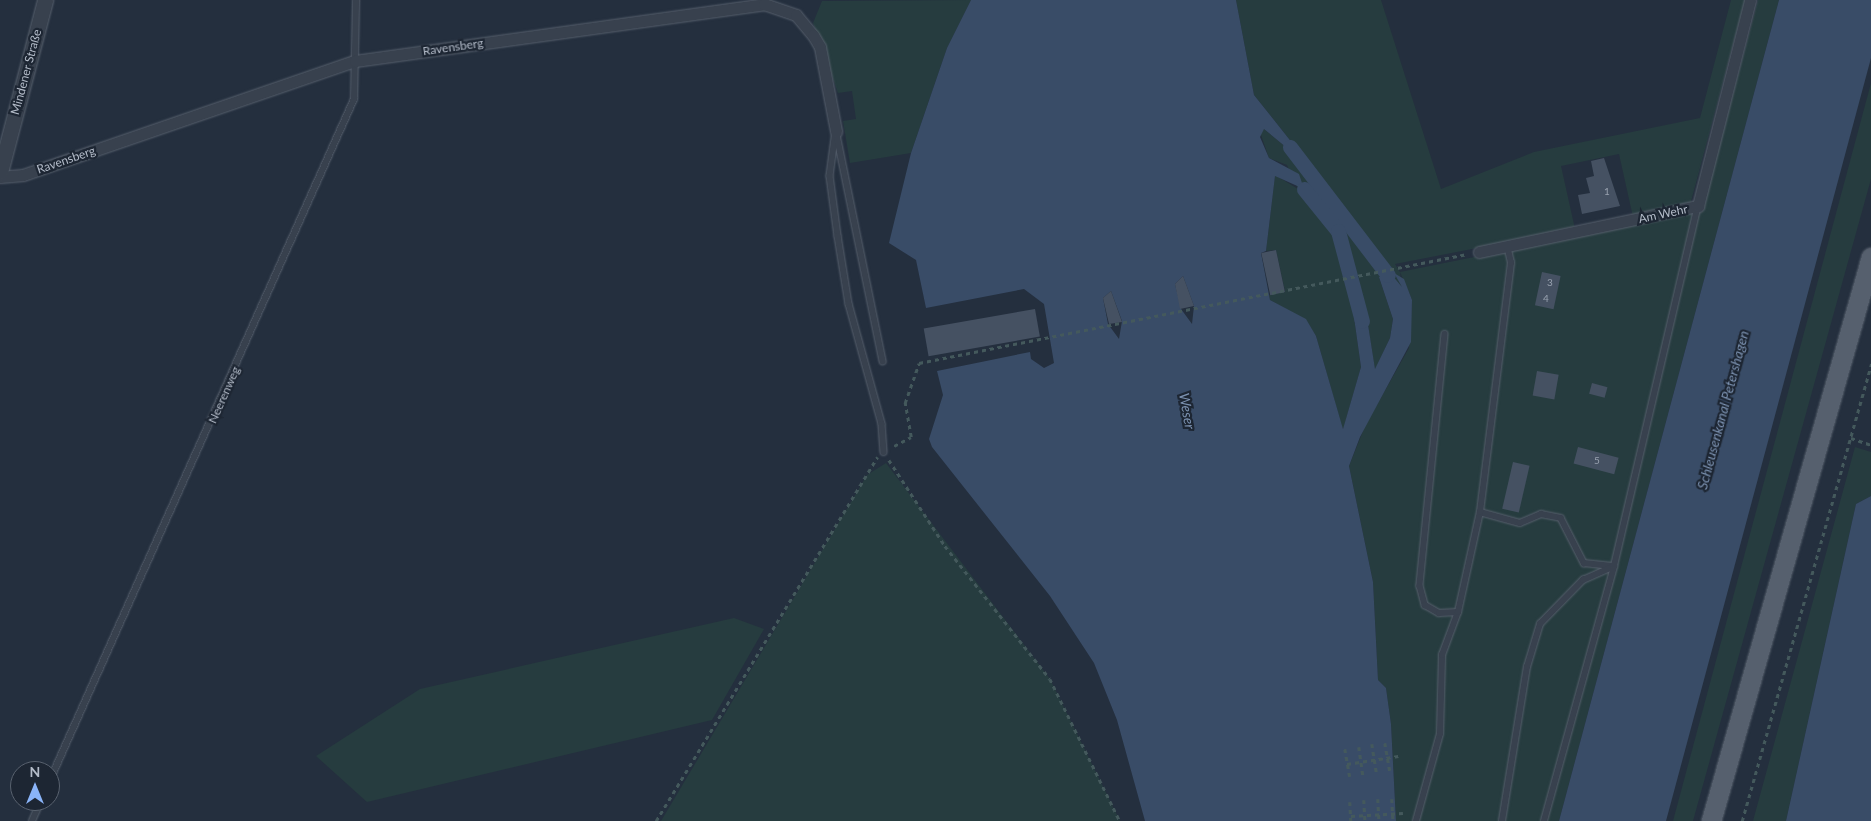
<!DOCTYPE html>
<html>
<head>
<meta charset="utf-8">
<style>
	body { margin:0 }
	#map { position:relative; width:1871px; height:821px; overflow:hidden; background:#242f3e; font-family:Lato,sans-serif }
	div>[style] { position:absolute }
	.green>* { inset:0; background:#263c3f }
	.water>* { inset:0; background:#394c67 }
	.canal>* { height:15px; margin:-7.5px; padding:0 7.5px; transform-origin:7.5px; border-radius:7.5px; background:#394c67 }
	.building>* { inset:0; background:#455162; transform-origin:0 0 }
	.path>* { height:2.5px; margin-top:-1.25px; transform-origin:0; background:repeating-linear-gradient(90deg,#44595c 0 4px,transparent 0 8px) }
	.roads { filter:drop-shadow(0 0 1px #565f6c) drop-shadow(0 0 1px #565f6c) }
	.service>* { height:5.5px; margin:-2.75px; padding:0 2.75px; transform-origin:2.75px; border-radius:2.75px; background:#38414e }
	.minor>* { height:11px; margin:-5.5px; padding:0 5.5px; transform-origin:5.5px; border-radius:5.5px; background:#38414e }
	.tertiary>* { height:15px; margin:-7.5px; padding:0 7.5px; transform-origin:7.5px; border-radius:7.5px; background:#38414e }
	.primary>* { height:19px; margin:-9.5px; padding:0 9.5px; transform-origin:9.5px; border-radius:9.5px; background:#56606e }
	span { translate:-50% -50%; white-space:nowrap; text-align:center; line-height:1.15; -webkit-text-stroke:4.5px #1d2633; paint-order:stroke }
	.number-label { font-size:10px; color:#98a1af }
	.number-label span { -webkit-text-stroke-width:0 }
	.street-label { font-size:12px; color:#b4bcc9 }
	.water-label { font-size:14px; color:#7c92b1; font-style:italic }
	.north { position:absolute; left:10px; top:761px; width:50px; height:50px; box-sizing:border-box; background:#1d2633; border:1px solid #59626f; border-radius:50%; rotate:0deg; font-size:14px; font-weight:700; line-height:20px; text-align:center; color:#b4bcc9 }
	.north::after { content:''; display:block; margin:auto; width:18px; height:22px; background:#8ab4f8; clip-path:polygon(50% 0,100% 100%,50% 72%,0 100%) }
</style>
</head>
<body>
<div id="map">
	<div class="green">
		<div style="clip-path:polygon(971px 0,947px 48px,911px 153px,850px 163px,843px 121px,856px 119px,852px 91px,838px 93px,813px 23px,822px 1px)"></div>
		<div style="clip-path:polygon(1236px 0,1381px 0,1441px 189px,1534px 152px,1700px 118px,1731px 0,1745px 0,1690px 205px,1633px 217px,1619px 154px,1561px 166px,1575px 229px,1395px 264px,1400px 272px,1702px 211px,1758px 0,1779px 0,1559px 821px,1396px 821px,1391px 724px,1386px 688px,1378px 680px,1373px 582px,1349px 466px,1365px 426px,1409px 348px,1412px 300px,1400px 272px,1402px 288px,1379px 277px,1393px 319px,1390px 338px,1375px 370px,1361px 281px,1367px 320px,1357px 322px,1349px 282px,1361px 367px,1343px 430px,1316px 336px,1306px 320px,1270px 300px,1269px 295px,1285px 291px,1276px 250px,1266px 251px,1275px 175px,1298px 189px,1287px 165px,1269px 158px,1260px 132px,1264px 129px,1287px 148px,1293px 144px,1254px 95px)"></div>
		<div style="clip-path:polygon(1871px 83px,1871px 179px,1693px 821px,1673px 821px)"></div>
		<div style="clip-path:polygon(1855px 447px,1871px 452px,1871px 496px,1856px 504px,1786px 821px,1753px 821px)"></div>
		<div style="clip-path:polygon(886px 463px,1050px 679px,1120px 821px,661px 821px,867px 475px)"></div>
		<div style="clip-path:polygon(734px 618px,764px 629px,712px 720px,367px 802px,316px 756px,420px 689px)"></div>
	</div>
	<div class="water">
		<div style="clip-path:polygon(evenodd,971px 0,1236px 0,1254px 95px,1293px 144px,1287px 148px,1264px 129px,1260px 137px,1269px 158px,1299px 174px,1304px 189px,1275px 176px,1266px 251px,1261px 253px,1270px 300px,1306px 319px,1316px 336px,1343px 429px,1361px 367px,1349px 282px,1358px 321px,1367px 319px,1361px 280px,1375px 369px,1390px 338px,1393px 319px,1379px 277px,1391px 274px,1402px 287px,1394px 273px,1404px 279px,1412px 300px,1411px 342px,1360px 437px,1349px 466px,1373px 582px,1378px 680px,1386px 688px,1391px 724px,1396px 821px,1145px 821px,1117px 720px,1094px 663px,1050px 596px,932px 447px,929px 439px,943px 395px,937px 371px,1030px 352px,1031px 359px,1044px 368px,1054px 363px,1044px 304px,1024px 289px,926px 308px,916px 260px,889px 243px,911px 153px,947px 48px,971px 0,1183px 276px,1194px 306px,1192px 324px,1181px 309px,1175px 284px,1183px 276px,971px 0,1111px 291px,1122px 321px,1119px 339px,1108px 324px,1103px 298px,1111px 291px)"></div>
		<div style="clip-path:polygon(1779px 0,1871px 0,1871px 58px,1666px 821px,1559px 821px)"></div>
		<div style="clip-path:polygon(1871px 496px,1871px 821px,1786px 821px,1856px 504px)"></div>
	</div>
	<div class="canal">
		<div style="left:1290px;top:147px;width:161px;rotate:52.6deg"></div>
		<div style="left:1304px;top:189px;width:54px;rotate:51deg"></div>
		<div style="left:1338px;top:231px;width:93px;rotate:75.1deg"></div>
	</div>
	<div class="building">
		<div style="clip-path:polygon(1604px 158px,1620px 206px,1582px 214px,1578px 195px,1590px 193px,1586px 178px,1594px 176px,1591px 161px)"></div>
		<div style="left:1276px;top:250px;width:43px;height:15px;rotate:78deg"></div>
		<div style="left:1542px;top:272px;width:19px;height:34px;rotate:12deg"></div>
		<div style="clip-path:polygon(1183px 276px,1194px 306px,1180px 309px,1175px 284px)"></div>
		<div style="clip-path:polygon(1111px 291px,1122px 322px,1109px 324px,1103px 298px)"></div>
		<div style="left:1035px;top:309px;width:28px;height:113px;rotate:80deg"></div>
		<div style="left:1537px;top:371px;width:22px;height:25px;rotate:10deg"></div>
		<div style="left:1592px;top:383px;width:16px;height:11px;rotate:15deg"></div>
		<div style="left:1578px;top:447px;width:42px;height:17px;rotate:15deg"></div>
		<div style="left:1513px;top:462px;width:17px;height:48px;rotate:13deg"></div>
	</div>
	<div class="path">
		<div style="left:1851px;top:438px;width:21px;rotate:19deg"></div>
		<div style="left:894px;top:446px;width:19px;rotate:-28deg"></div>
		<div style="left:911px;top:437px;width:35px;rotate:-100deg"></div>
		<div style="left:905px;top:403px;width:42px;rotate:-70.7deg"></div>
		<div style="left:919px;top:363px;width:559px;rotate:-11.25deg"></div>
		<div style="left:889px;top:460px;width:103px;rotate:56.9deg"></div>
		<div style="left:945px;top:546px;width:169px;rotate:51.7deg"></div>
		<div style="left:1050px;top:679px;width:158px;rotate:63.8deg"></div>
		<div style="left:1385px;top:743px;width:28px;rotate:80deg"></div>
		<div style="left:1372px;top:744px;width:31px;rotate:81deg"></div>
		<div style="left:1359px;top:747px;width:29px;rotate:82deg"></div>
		<div style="left:1345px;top:749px;width:28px;rotate:80deg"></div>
		<div style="left:1347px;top:764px;width:52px;rotate:-8.9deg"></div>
		<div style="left:1378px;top:799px;width:22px;rotate:87deg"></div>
		<div style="left:1392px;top:799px;width:22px;rotate:87deg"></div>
		<div style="left:1364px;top:800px;width:21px;rotate:87deg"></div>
		<div style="left:1350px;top:802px;width:19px;rotate:87deg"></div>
		<div style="left:1351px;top:816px;width:52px;rotate:-3.3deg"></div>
		<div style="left:656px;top:821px;width:426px;rotate:-58.7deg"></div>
		<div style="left:1742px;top:821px;width:475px;rotate:-74.2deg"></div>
	</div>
	<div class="roads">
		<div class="service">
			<div style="left:836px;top:131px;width:45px;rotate:97.6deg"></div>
			<div style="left:830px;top:176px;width:61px;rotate:82.4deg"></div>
			<div style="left:838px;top:236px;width:69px;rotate:80.8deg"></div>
			<div style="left:849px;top:304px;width:124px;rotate:74.6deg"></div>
			<div style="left:882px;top:424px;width:28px;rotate:86deg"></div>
			<div style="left:837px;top:135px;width:231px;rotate:78.5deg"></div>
			<div style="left:1445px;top:334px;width:253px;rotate:95.7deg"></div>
			<div style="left:1420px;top:586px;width:20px;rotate:75deg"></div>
			<div style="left:1425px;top:605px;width:16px;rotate:30deg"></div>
			<div style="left:1439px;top:613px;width:19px;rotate:-3deg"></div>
			<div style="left:1480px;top:512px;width:41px;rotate:15.4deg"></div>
			<div style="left:1520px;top:523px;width:23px;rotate:-23deg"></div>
			<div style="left:1541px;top:514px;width:20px;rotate:11deg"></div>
			<div style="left:1561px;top:518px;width:51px;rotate:62.9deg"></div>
			<div style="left:1584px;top:563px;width:28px;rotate:6deg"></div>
			<div style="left:50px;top:780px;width:746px;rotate:-65.94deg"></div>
			<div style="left:354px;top:99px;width:99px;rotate:-88.8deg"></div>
			<div style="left:32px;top:821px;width:22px;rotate:-66deg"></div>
			<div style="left:1416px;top:821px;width:90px;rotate:-74.6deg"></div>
			<div style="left:1440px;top:734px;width:79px;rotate:-88.5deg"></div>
			<div style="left:1442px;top:655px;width:46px;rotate:-69.6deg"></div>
			<div style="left:1458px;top:612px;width:102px;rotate:-77.6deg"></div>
			<div style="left:1480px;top:512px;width:251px;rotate:-82.9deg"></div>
			<div style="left:1511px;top:263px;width:17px;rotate:-103deg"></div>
			<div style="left:1502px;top:821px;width:156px;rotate:-80.8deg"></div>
			<div style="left:1527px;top:667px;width:45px;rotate:-73.2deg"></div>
			<div style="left:1540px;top:624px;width:62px;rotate:-45.7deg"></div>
			<div style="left:1583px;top:580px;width:34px;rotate:-24deg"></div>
			<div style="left:1544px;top:821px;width:264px;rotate:-74.6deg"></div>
			<div style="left:1614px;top:566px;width:370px;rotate:-76.9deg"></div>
		</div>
		<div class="minor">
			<div style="left:0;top:177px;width:23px;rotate:-5deg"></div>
			<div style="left:23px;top:175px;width:351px;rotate:-19deg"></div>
			<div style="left:355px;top:61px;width:413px;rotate:-7.9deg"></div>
			<div style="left:764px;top:4px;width:34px;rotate:19deg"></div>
			<div style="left:796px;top:15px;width:26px;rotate:50deg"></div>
			<div style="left:813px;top:35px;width:14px;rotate:60deg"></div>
			<div style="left:820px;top:47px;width:86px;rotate:79.2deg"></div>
			<div style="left:1479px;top:252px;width:224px;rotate:-11.9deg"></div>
			<div style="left:1698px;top:206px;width:212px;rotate:-75.8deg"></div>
		</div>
		<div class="tertiary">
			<div style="left:0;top:172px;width:178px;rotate:-75.3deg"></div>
		</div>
		<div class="primary">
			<div style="left:1711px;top:821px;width:586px;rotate:-74.16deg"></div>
		</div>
	</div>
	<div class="number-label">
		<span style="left:1607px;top:192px">1</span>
		<span style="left:1550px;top:283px">3</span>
		<span style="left:1546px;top:299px">4</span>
		<span style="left:1597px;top:461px">5</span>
	</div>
	<div class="street-label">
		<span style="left:453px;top:47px;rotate:-8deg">Ravensberg</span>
		<span style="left:26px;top:72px;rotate:-75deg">Mindener Straße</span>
		<span style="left:66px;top:160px;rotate:-19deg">Ravensberg</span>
		<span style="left:1663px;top:214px;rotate:-12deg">Am Wehr</span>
		<span style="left:224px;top:395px;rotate:-66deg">Neerenweg</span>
	</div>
	<div class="water-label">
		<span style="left:1723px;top:410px;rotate:-75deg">Schleusenkanal Petershagen</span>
		<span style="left:1187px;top:411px;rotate:80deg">Weser</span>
	</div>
	<div class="north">N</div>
</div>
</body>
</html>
